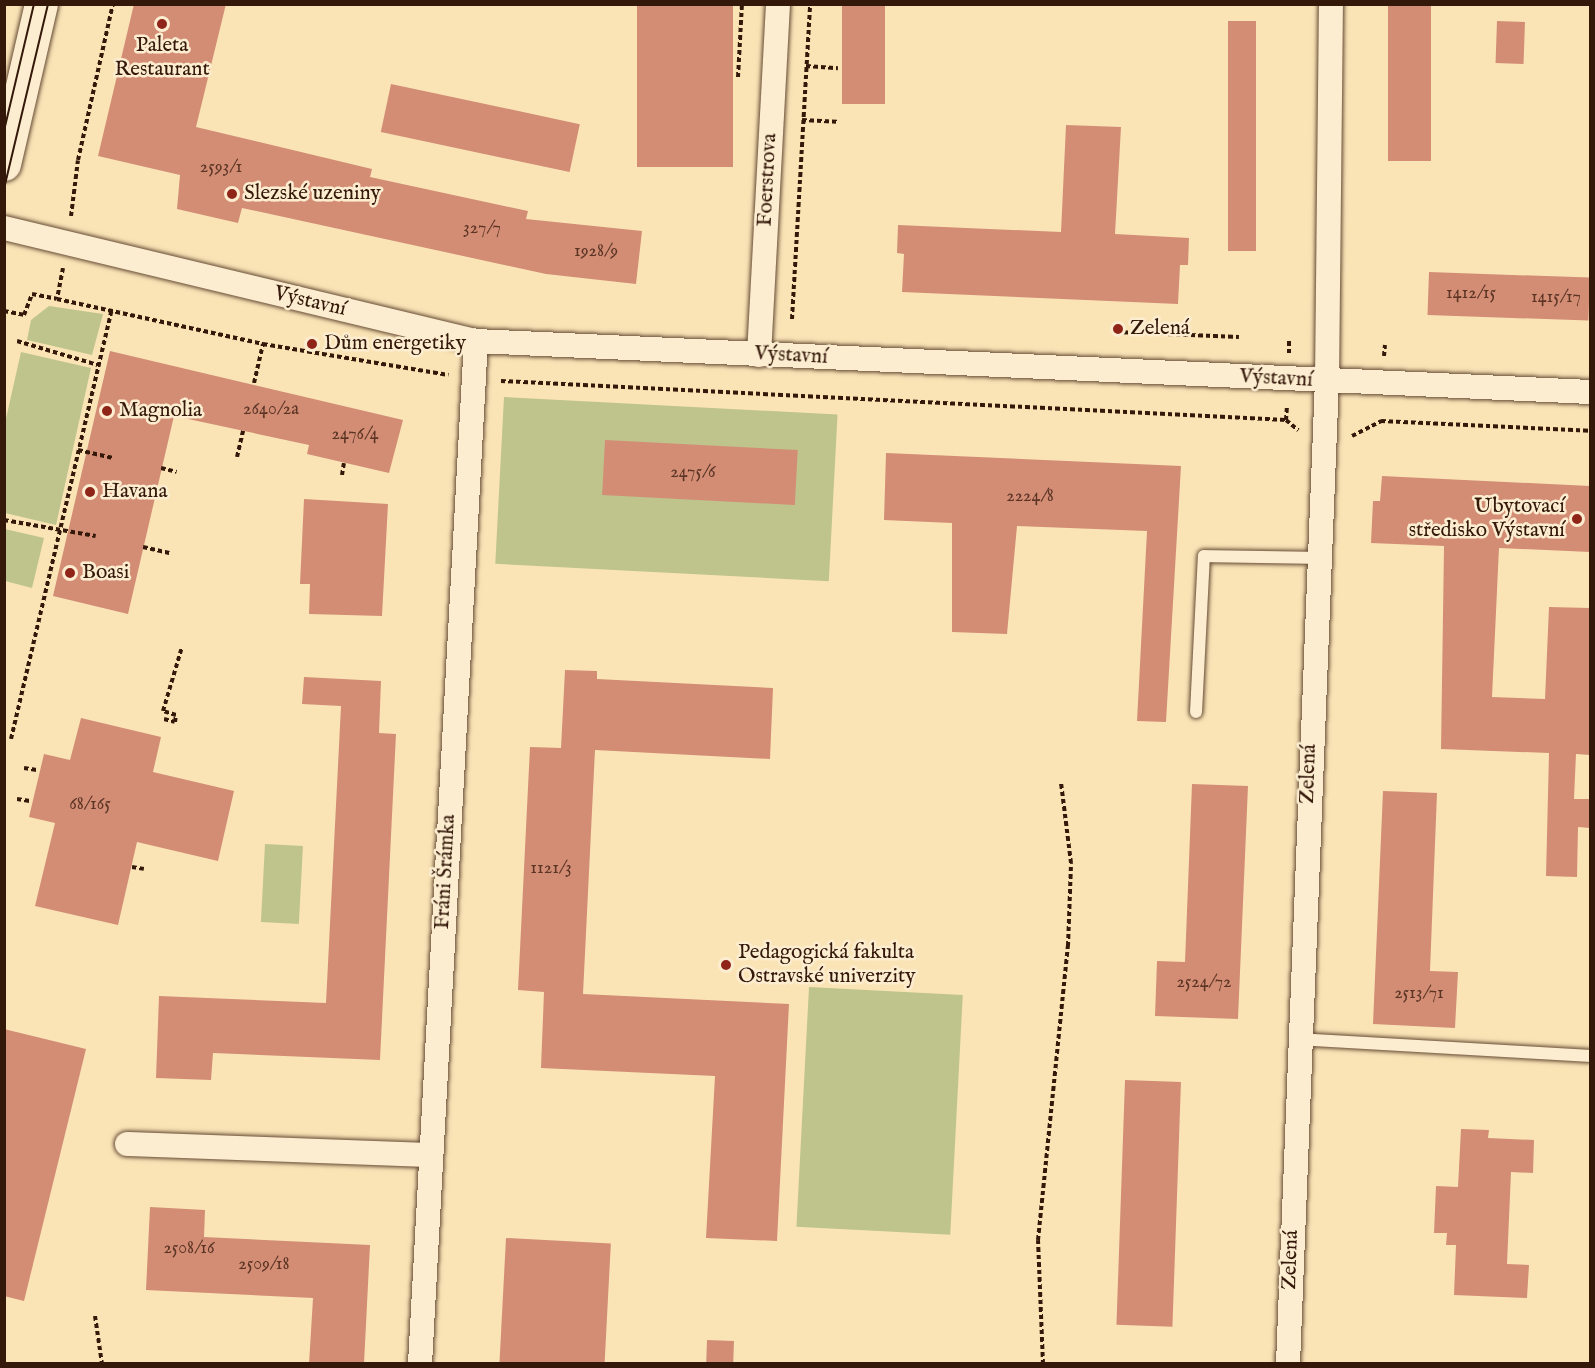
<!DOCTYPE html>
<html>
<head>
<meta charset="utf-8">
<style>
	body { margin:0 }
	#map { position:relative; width:1595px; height:1368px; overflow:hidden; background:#fae4b6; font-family:"IM FELL English",serif }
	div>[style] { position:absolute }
	.green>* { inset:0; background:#bfc48d; transform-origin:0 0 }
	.building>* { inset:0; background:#d38d75; transform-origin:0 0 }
	.path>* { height:4px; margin-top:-2px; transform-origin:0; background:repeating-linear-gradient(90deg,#34180a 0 4.5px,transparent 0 7.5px) }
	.roads { filter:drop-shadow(0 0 2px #664b35) drop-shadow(0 0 2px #664b35) }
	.service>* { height:12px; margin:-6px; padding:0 6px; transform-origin:6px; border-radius:6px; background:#fcedd0 }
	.minor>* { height:24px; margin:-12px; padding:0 12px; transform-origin:12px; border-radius:12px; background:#fcedd0 }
	.secondary>* { height:33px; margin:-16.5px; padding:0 16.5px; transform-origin:16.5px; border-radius:16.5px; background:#fcedd0 }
	.tram>* { height:1.5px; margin:-0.75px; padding:0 0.75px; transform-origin:0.75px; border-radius:0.75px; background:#34180a }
	.dots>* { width:16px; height:16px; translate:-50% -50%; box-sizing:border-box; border:3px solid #fcedd0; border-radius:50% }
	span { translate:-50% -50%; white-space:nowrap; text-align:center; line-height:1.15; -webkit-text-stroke:5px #fcedd0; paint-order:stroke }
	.number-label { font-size:18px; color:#5c3525 }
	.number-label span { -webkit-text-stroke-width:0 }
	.poi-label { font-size:21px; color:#34180a }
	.left { translate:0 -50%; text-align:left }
	.right { translate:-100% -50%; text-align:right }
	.street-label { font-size:21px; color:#34180a }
	.frame { position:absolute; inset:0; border:6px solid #34180a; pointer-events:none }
</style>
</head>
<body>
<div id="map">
	<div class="green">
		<div style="clip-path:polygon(49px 306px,103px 314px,92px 355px,27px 340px,31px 320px)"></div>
		<div style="clip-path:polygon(21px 352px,91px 368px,56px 525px,5px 513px,5px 423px)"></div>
		<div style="left:504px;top:397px;width:334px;height:167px;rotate:3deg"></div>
		<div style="clip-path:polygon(5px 529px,44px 538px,32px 588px,5px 581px)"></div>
		<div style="left:265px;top:844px;width:38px;height:78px;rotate:3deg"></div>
		<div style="left:809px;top:987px;width:154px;height:240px;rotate:3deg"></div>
	</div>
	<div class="building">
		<div style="clip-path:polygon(134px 4px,226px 4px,196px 127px,372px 169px,370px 177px,528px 211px,526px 219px,642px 231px,636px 284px,546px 274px,242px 208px,238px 223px,177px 209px,180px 175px,98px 156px)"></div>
		<div style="left:637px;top:4px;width:96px;height:163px"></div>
		<div style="left:842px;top:4px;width:43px;height:100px"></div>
		<div style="left:1388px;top:4px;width:43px;height:157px"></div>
		<div style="left:1228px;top:21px;width:28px;height:230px"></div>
		<div style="left:1497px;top:21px;width:28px;height:42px;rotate:2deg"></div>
		<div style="left:391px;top:84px;width:193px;height:49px;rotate:12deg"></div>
		<div style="clip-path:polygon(1066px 125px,1121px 127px,1115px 234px,1189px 238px,1188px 265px,1180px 265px,1178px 304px,902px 292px,904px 254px,897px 253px,898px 225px,1061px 232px)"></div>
		<div style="left:1429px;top:272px;width:161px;height:43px;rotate:2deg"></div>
		<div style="clip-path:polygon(110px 351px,403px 420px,389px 473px,307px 454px,309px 445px,174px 416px,128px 614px,53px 596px)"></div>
		<div style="left:605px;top:440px;width:193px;height:55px;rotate:3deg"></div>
		<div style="clip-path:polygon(886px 453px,1181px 466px,1166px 722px,1137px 721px,1147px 531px,1017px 526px,1007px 634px,952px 632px,952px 523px,884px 520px)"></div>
		<div style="clip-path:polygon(1382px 476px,1590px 486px,1590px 552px,1499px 548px,1492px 697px,1545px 699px,1549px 607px,1590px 608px,1590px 755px,1576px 754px,1574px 799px,1590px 799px,1590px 828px,1578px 827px,1577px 877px,1546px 876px,1549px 753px,1441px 749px,1444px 546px,1371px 543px,1373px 501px,1380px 501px)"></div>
		<div style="clip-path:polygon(304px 499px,388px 504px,382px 616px,309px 614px,310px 584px,300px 584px)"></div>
		<div style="clip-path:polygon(565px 670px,597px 671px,597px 679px,773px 688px,770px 759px,595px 750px,583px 994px,789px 1004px,777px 1241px,706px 1238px,715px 1076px,541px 1068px,544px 992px,518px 990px,530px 747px,561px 748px)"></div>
		<div style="clip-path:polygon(304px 677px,381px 681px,379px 733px,396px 734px,380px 1060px,213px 1053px,211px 1080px,156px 1078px,159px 996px,326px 1003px,341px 706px,302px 704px)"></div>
		<div style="clip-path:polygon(81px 718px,161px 737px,153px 772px,234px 791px,218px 861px,137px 842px,118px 925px,35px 906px,55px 823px,29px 817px,44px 754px,70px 760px)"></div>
		<div style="clip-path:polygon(1192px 784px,1248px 786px,1238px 1019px,1155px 1016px,1157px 961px,1185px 962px)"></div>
		<div style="clip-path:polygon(1383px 791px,1437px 793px,1430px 971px,1458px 972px,1455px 1028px,1373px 1024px)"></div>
		<div style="clip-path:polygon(4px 1029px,86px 1049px,24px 1301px,4px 1296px)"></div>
		<div style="left:1125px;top:1080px;width:56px;height:245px;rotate:2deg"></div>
		<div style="clip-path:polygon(1461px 1129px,1489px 1130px,1488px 1138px,1534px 1140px,1533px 1173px,1511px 1172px,1507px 1264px,1529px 1265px,1527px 1298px,1454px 1295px,1456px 1245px,1446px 1245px,1447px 1233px,1434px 1233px,1436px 1186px,1458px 1187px)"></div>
		<div style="clip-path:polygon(150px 1207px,205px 1210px,204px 1237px,370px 1245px,364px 1364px,309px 1364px,313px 1298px,146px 1290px)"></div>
		<div style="left:506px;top:1238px;width:105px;height:126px;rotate:3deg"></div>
		<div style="left:707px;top:1340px;width:27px;height:24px;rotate:2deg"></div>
	</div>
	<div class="path">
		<div style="left:806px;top:66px;width:32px;rotate:4deg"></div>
		<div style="left:738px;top:77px;width:73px;rotate:-86.9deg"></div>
		<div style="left:802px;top:120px;width:35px;rotate:3deg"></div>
		<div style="left:71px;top:216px;width:56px;rotate:-82.9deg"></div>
		<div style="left:78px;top:160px;width:160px;rotate:-77.4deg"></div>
		<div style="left:63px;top:268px;width:32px;rotate:101deg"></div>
		<div style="left:57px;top:299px;width:211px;rotate:12.3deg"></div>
		<div style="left:263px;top:344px;width:188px;rotate:9.5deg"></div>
		<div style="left:4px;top:311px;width:20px;rotate:11deg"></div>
		<div style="left:24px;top:315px;width:22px;rotate:-69deg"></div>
		<div style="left:32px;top:294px;width:25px;rotate:11deg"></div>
		<div style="left:792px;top:319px;width:316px;rotate:-86.7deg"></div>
		<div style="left:1116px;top:332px;width:123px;rotate:2.3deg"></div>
		<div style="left:17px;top:341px;width:84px;rotate:16.5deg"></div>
		<div style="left:1289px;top:353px;width:12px;rotate:-90deg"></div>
		<div style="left:1384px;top:356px;width:11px;rotate:-85deg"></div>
		<div style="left:501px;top:381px;width:786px;rotate:2.84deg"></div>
		<div style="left:1286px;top:420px;width:16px;rotate:40deg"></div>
		<div style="left:254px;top:383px;width:40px;rotate:-77deg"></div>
		<div style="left:1286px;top:420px;width:14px;rotate:-86deg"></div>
		<div style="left:1352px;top:436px;width:33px;rotate:-27deg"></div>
		<div style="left:1381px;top:421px;width:209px;rotate:2.7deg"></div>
		<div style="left:78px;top:450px;width:37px;rotate:13deg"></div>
		<div style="left:237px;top:457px;width:27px;rotate:-77deg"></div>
		<div style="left:161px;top:468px;width:16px;rotate:14deg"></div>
		<div style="left:342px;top:475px;width:12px;rotate:-81deg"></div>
		<div style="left:4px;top:520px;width:93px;rotate:9.9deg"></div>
		<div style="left:143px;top:547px;width:27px;rotate:13deg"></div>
		<div style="left:164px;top:719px;width:11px;rotate:15deg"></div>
		<div style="left:175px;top:722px;width:7px;rotate:-82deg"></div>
		<div style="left:176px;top:715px;width:14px;rotate:-163deg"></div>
		<div style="left:163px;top:711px;width:67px;rotate:-73.5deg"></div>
		<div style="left:11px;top:739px;width:442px;rotate:-76.8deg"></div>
		<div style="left:24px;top:768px;width:13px;rotate:9deg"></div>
		<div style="left:17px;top:799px;width:13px;rotate:9deg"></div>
		<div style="left:132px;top:867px;width:12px;rotate:9deg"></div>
		<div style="left:95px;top:1316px;width:49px;rotate:81.7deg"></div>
		<div style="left:1043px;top:1364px;width:124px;rotate:-92.3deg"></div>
		<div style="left:1038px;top:1240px;width:296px;rotate:-84.2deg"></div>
		<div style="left:1068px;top:946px;width:83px;rotate:-87.9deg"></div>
		<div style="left:1071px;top:863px;width:81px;rotate:-97.1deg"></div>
	</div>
	<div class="roads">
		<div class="service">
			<div style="left:1196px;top:712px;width:156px;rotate:-87.1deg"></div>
			<div style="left:1204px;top:556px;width:115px;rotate:1deg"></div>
			<div style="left:1298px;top:1039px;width:292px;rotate:3.3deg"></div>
		</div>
		<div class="minor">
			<div style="left:4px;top:228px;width:485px;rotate:13.5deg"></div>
			<div style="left:476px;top:341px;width:1115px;rotate:2.62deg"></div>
			<div style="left:759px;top:355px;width:352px;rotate:-86.9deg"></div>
			<div style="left:127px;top:1144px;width:303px;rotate:2.1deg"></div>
			<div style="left:420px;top:1364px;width:1025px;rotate:-86.87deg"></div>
			<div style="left:1288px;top:1364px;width:984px;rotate:-87.73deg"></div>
			<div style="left:1327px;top:381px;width:377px;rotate:-89.4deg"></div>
		</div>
		<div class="secondary">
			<div style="left:4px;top:164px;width:164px;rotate:-77deg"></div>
		</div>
	</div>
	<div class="tram">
		<div style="left:4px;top:131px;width:130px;rotate:-76.7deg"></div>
		<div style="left:4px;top:189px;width:190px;rotate:-76.6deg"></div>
	</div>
	<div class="dots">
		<div style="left:162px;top:24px;background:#8f2418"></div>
		<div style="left:232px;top:194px;background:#8f2418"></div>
		<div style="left:1118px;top:329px;background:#8f2418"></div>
		<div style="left:312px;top:344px;background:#8f2418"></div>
		<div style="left:107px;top:411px;background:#8f2418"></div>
		<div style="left:90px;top:492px;background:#8f2418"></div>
		<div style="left:1577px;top:519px;background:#8f2418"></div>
		<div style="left:70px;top:573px;background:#8f2418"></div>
		<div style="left:726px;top:965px;background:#8f2418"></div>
	</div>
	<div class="number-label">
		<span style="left:221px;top:168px">2593/1</span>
		<span style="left:482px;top:229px">327/7</span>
		<span style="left:596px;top:252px">1928/9</span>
		<span style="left:1471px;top:294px">1412/15</span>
		<span style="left:1556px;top:298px">1415/17</span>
		<span style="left:271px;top:410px">2640/2a</span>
		<span style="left:355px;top:435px">2476/4</span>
		<span style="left:693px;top:473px">2475/6</span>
		<span style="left:1030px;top:497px">2224/8</span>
		<span style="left:90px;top:805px">68/165</span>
		<span style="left:551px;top:869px">1121/3</span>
		<span style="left:1204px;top:983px">2524/72</span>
		<span style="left:1419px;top:994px">2513/71</span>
		<span style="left:189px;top:1249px">2508/16</span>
		<span style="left:264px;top:1265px">2509/18</span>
	</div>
	<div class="poi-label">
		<span style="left:162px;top:58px">Paleta<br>Restaurant</span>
		<span class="left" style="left:244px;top:194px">Slezské uzeniny</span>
		<span class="left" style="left:1130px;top:329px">Zelená</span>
		<span class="left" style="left:324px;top:344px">Dům energetiky</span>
		<span class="left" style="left:119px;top:411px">Magnolia</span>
		<span class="left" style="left:102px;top:492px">Havana</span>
		<span class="right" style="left:1565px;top:519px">Ubytovací<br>středisko Výstavní</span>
		<span class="left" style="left:82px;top:573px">Boasi</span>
		<span class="left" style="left:738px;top:965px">Pedagogická fakulta<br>Ostravské univerzity</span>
	</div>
	<div class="street-label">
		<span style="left:768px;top:180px;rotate:-87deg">Foerstrova</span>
		<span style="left:310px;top:302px;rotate:13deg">Výstavní</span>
		<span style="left:791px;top:356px;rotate:3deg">Výstavní</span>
		<span style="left:1276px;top:379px;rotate:3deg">Výstavní</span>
		<span style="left:1309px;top:774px;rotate:-88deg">Zelená</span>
		<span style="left:446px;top:872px;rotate:-87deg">Fráni Šrámka</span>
		<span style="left:1291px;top:1260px;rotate:-88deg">Zelená</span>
	</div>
	<div class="frame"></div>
</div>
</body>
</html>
